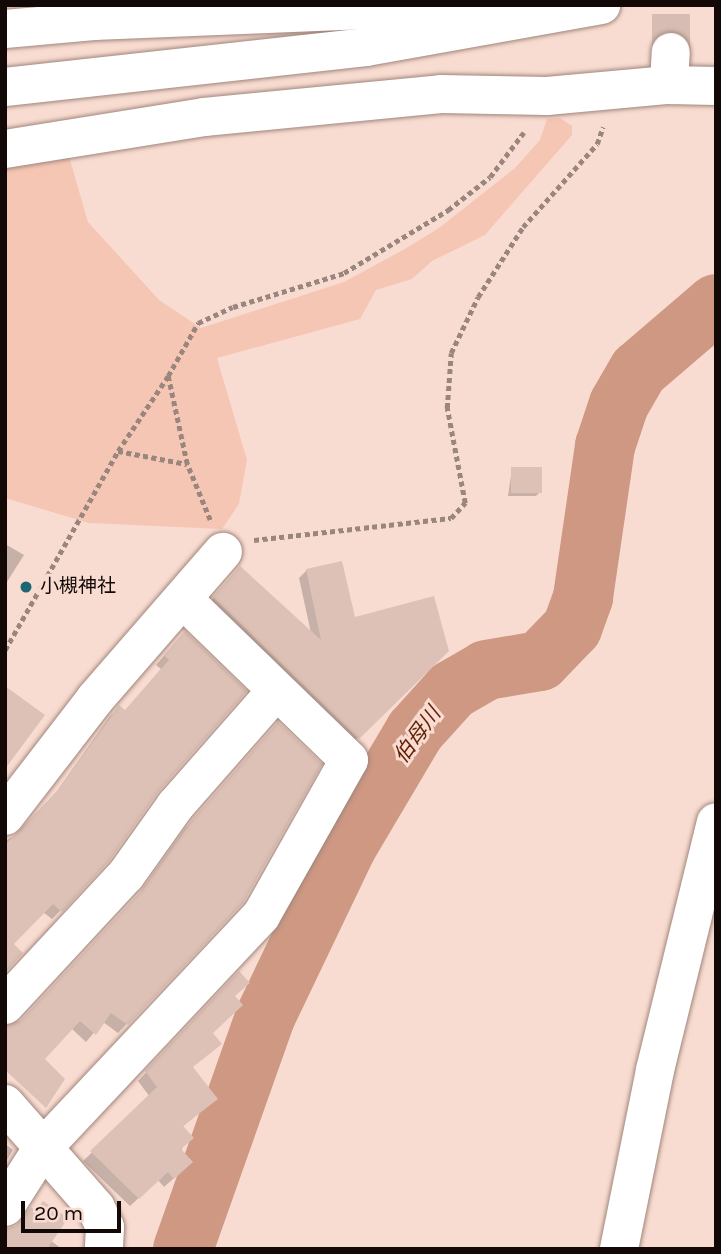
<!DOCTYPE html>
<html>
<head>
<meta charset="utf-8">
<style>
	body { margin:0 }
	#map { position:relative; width:721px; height:1254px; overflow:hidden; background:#f9dcd1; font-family:Karla,"Noto Sans JP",sans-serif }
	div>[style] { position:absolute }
	.green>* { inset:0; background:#f5c6b4 }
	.shadow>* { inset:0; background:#0003 }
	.river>* { height:60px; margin:-30px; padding:0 30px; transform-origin:30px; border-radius:30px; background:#ce9883 }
	.building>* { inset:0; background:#ddc1b6; transform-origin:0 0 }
	.minor-tunnel>* { height:38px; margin-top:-19px; transform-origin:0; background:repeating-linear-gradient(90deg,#d6bcb3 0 38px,transparent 0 57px) }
	.path>* { height:4.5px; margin-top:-2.25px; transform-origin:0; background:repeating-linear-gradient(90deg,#9b867e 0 5px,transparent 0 8.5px) }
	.roads { filter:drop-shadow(0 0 2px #a0867c) drop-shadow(0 0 2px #a0867c) }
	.minor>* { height:38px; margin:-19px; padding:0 19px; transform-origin:19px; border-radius:19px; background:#fff }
	.highway>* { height:38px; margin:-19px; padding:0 19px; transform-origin:19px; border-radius:19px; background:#fff }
	.dots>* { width:19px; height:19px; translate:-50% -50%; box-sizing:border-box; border:4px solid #f9dcd1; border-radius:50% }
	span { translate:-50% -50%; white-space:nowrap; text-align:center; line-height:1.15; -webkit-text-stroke:6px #f9dcd1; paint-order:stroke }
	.poi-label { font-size:19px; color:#120906 }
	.left { translate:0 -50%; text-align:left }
	.water-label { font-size:21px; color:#642204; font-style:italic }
	.frame { position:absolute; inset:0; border:7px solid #120906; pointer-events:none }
	.scale { position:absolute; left:21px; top:1201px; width:100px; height:32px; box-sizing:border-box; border:4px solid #120906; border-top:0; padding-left:9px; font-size:21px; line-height:24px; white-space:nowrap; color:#120906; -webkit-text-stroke:5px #f9dcd1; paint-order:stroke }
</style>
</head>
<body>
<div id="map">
	<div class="green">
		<div style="clip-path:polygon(560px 118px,572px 126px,572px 135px,485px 235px,432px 261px,412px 279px,376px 290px,360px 319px,217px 358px,247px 460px,239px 504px,222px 529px,89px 523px,5px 498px,5px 163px,68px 153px,88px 222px,159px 300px,201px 328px,344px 282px,403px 250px,439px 228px,515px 168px,540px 140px,547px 119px)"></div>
	</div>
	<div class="shadow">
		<div style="clip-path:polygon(512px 469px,540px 492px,536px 496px,508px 496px)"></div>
		<div style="clip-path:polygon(5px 544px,24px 555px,5px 585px)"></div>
		<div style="clip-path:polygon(307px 570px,354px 619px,447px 651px,350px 745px,207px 606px,232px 576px,311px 633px,299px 578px)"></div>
		<div style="clip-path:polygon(176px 642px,157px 791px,108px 860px,60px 911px,52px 919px,43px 912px,11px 944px,5px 970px,5px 841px,19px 833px,57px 791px,110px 716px,119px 708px,124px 712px,161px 669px,156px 665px)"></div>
		<div style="clip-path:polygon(270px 733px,242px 902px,118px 1033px,103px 1022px,86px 1042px,71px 1028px,21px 1022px,134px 901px,184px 830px)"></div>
		<div style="clip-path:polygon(239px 974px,233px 997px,191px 1068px,216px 1099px,182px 1127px,182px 1171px,164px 1187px,158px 1180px,130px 1206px,83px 1161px,150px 1097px,138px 1081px)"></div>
		<div style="clip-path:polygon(5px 1144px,13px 1150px,5px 1163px)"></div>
		<div style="clip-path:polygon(43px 1203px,51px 1241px,62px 1249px,5px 1249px,5px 1228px,14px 1228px)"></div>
	</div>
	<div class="river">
		<div style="left:183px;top:1249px;width:248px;rotate:-70.5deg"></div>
		<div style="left:266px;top:1015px;width:187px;rotate:-64.4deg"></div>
		<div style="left:347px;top:846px;width:134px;rotate:-59.4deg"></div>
		<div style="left:415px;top:731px;width:55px;rotate:-47.9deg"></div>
		<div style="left:452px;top:690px;width:39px;rotate:-30deg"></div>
		<div style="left:486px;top:670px;width:55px;rotate:-9.5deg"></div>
		<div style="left:540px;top:661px;width:46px;rotate:-45.9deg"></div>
		<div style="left:572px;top:628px;width:33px;rotate:-70deg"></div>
		<div style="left:583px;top:597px;width:153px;rotate:-81.7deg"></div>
		<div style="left:605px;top:446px;width:44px;rotate:-71.6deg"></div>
		<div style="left:619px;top:404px;width:39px;rotate:-60deg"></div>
		<div style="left:639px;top:370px;width:101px;rotate:-40.6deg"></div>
	</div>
	<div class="building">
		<div style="left:511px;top:467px;width:31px;height:26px"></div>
		<div style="clip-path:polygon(342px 561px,355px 617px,434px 596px,449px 651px,359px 739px,213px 597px,240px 566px,321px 640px,306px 569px)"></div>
		<div style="clip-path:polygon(185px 631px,247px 691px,158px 792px,109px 861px,62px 912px,53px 904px,14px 944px,23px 953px,5px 973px,5px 845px,58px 790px,119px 705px,125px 710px,169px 660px,164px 655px)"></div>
		<div style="clip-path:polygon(5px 686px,45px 715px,5px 769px)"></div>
		<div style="clip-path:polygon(278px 722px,322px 764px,243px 903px,128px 1025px,111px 1013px,96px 1035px,80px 1021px,45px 1059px,65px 1079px,46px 1108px,5px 1070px,5px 1026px,21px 1020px,142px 890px,192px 820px)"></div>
		<div style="clip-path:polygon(239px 971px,250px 983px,235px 996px,243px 1005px,213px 1033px,222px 1044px,193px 1067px,218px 1099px,183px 1126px,194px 1138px,181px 1149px,193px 1162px,174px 1179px,168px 1172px,139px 1199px,90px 1151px,157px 1087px,145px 1071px)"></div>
		<div style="clip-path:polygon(43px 1201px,68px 1218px,47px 1249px,5px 1249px,5px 1229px,16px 1226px,31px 1207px,36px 1211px)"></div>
	</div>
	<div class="minor-tunnel">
		<div style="left:671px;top:52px;width:47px;rotate:-90deg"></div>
	</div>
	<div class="path">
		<div style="left:118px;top:451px;width:90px;rotate:-56.3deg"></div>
		<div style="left:210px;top:520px;width:61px;rotate:-112.3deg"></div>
		<div style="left:187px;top:464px;width:90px;rotate:-102.2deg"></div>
		<div style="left:168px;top:376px;width:61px;rotate:-60.5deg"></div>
		<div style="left:198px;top:323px;width:38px;rotate:-25deg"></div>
		<div style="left:233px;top:307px;width:116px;rotate:-17deg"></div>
		<div style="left:344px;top:273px;width:122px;rotate:-31.2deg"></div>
		<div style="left:448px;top:210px;width:53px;rotate:-38.2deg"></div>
		<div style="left:490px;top:177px;width:56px;rotate:-52.9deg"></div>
		<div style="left:254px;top:540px;width:198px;rotate:-6.4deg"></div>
		<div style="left:451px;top:518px;width:21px;rotate:-47deg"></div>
		<div style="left:465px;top:503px;width:97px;rotate:-100.7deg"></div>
		<div style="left:447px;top:408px;width:55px;rotate:-85.8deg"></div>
		<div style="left:451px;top:353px;width:62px;rotate:-64.3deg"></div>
		<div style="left:478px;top:297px;width:83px;rotate:-57.3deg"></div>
		<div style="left:523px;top:227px;width:111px;rotate:-48.3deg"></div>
		<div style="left:597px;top:144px;width:18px;rotate:-71deg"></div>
		<div style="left:5px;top:650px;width:229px;rotate:-60.4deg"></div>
		<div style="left:118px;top:451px;width:70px;rotate:10.7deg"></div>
	</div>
	<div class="roads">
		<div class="minor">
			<div style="left:669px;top:85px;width:33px;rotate:-87deg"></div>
			<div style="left:5px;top:87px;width:363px;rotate:-6.3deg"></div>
			<div style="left:366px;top:47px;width:239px;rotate:-10.1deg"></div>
			<div style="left:5px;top:149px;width:202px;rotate:-9.1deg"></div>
			<div style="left:204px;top:117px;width:238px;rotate:-5.5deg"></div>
			<div style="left:441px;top:94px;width:106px;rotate:1.1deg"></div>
			<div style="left:547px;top:96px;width:122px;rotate:-5.2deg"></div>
			<div style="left:669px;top:85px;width:47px;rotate:1.2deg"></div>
			<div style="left:5px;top:816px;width:148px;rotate:-52.4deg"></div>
			<div style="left:95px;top:699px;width:195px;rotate:-49deg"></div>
			<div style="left:5px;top:1005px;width:178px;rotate:-47.1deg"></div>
			<div style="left:126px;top:875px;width:85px;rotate:-54.6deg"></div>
			<div style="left:175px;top:806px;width:153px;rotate:-48.7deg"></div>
			<div style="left:5px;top:1104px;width:138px;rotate:48.8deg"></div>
			<div style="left:96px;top:1208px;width:21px;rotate:65deg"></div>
			<div style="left:105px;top:1227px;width:22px;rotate:93deg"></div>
			<div style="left:5px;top:1207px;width:69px;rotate:-57.5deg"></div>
			<div style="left:42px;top:1149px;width:320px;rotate:-46.8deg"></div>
			<div style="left:261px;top:916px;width:179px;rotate:-60.6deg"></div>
			<div style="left:349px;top:760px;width:231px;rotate:-135.9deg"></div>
			<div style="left:619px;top:1249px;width:183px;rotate:-78.6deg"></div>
			<div style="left:655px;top:1070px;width:255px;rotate:-76.2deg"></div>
		</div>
		<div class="highway">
			<div style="left:5px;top:29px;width:89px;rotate:-5.1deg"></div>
			<div style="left:94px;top:21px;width:403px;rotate:-2.3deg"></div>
		</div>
	</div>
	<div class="dots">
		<div style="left:26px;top:587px;background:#1e6673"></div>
	</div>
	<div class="poi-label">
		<span class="left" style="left:40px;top:587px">小槻神社</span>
	</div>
	<div class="water-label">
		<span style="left:417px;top:735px;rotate:-54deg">伯母川</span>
	</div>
	<div class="frame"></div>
	<div class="scale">20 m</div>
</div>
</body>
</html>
